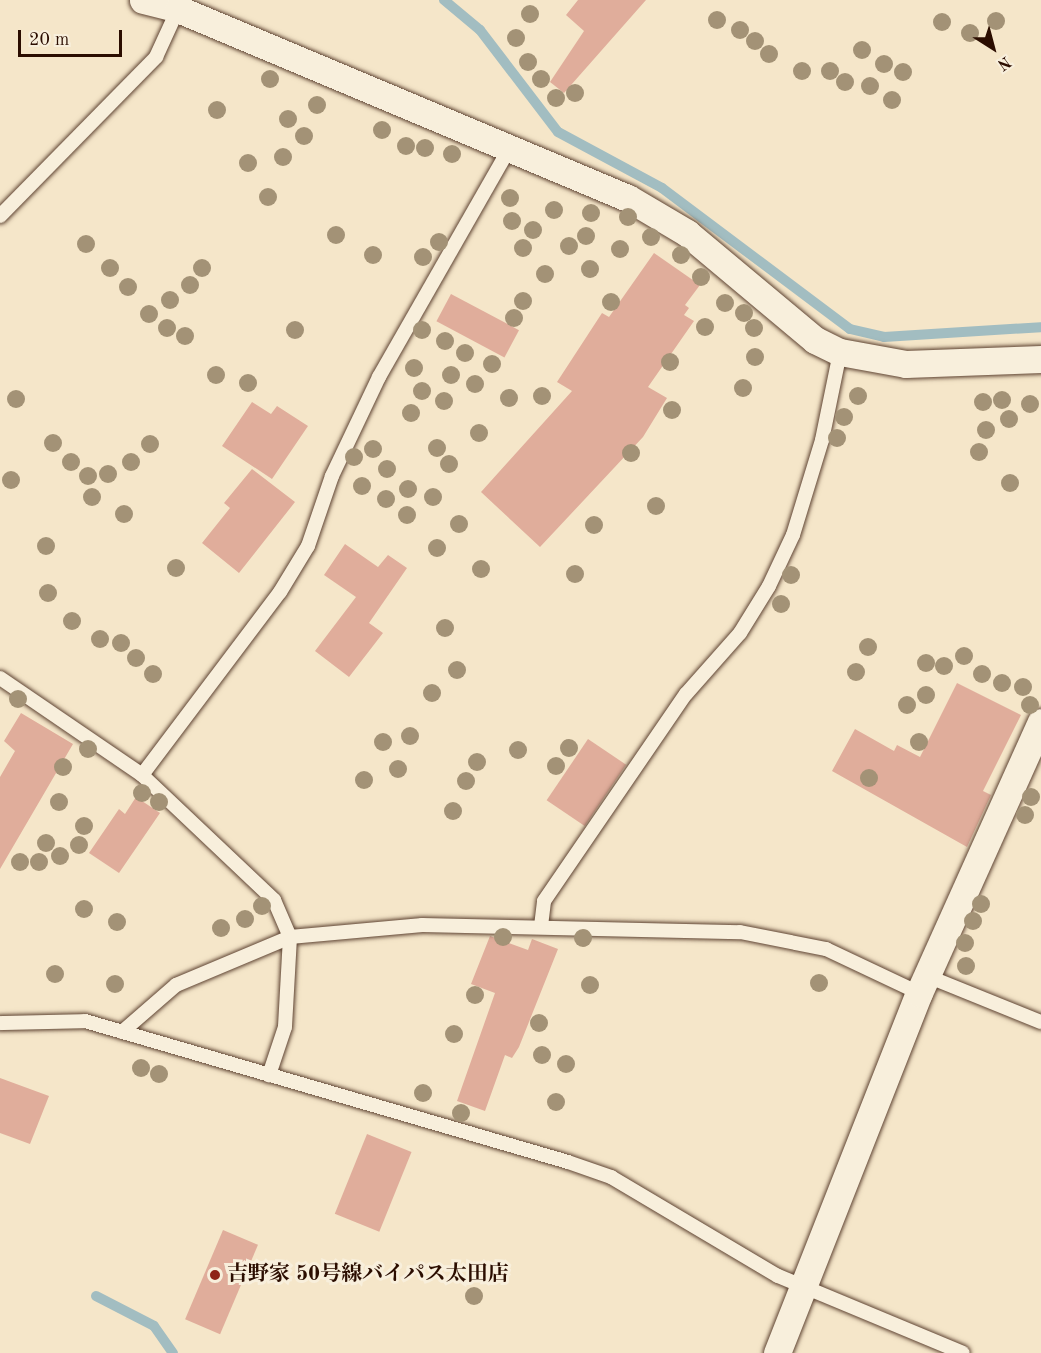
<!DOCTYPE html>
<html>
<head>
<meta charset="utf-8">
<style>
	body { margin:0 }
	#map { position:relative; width:1041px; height:1353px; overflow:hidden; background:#f5e6c9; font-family:"Old Standard TT","Noto Serif JP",serif }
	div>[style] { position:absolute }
	.stream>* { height:10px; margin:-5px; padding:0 5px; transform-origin:5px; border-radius:5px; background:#a2bdc1 }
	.building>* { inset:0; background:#e0ad9b; transform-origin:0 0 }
	.roads { filter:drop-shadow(0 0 2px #5e4332) drop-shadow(0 0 2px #5e4332) }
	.lane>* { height:14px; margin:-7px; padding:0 7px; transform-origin:7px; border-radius:7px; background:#f8efdc }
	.street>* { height:27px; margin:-13.5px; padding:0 13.5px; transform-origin:13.5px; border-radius:13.5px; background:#f8efdc }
	.trees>* { width:18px; height:18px; margin:-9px; border-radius:50%; background:#a39276 }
	.dots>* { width:16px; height:16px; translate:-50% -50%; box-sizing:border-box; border:3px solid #f8efdc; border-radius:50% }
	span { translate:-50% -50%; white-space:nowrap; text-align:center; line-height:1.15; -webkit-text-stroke:6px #f8efdc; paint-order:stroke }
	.poi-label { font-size:21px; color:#2b0d00; font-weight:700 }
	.left { translate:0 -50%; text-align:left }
	.north { position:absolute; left:963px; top:18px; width:60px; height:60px; -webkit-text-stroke:4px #f8efdc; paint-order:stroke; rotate:144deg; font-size:16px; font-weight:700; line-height:24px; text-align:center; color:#2b0d00 }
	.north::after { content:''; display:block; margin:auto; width:21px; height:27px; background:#2b0d00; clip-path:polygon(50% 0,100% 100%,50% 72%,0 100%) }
	.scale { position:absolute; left:18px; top:30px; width:104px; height:27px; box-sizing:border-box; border:3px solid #2b0d00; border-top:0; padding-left:8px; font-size:18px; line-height:21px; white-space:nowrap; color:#2b0d00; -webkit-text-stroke:4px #f8efdc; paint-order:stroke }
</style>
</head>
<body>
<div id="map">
	<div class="stream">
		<div style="left:444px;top:0;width:47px;rotate:39.8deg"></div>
		<div style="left:480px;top:30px;width:128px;rotate:52.6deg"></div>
		<div style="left:558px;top:132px;width:118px;rotate:28.3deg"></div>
		<div style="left:662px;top:188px;width:235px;rotate:36.9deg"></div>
		<div style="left:850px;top:329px;width:35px;rotate:13deg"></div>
		<div style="left:884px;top:337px;width:157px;rotate:-3.6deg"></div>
		<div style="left:96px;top:1296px;width:65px;rotate:27.3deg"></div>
		<div style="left:154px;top:1326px;width:33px;rotate:55deg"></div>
	</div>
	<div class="building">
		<div style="clip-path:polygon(578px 0,646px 0,564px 93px,550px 82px,584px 31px,566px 15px)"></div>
		<div style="clip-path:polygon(654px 253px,700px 285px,685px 305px,689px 308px,684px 315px,694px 321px,648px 387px,667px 398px,643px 437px,540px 547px,481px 492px,572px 391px,557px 382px,602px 313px,609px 317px)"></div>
		<div style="left:451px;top:294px;width:77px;height:31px;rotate:28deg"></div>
		<div style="clip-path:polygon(252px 402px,271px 414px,277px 406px,308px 426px,272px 479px,222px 446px)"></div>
		<div style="clip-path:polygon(252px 469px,295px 502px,239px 573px,202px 543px,230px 508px,224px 503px)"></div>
		<div style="clip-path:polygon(345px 544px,378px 567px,388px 555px,407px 568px,369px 623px,383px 633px,349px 677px,315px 651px,356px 597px,324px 575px)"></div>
		<div style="clip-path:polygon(957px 683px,1021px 715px,983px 791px,991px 795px,967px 847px,832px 771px,855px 729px,894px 751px,897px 745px,920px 757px)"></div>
		<div style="clip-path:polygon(21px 713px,73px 744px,0 869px,0 777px,15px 751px,4px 741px)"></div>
		<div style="left:588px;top:739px;width:46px;height:74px;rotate:34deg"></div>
		<div style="clip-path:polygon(136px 797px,160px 813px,119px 873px,89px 853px,119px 809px,125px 814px)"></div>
		<div style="clip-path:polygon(490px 936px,528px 950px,532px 939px,558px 949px,519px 1047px,512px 1058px,505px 1055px,485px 1111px,457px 1101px,495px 993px,471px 984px)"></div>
		<div style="clip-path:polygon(0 1078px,49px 1096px,30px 1144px,0 1133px)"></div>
		<div style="left:367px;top:1134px;width:48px;height:86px;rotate:22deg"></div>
		<div style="left:223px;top:1230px;width:38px;height:97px;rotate:23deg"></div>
	</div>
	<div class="roads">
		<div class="lane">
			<div style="left:0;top:216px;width:223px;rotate:-45.5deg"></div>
			<div style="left:156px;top:57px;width:53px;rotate:-65.4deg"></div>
			<div style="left:0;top:678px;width:172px;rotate:34.3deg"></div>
			<div style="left:142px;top:775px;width:182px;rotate:43.4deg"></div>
			<div style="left:274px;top:900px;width:40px;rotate:66.6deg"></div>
			<div style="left:290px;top:937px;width:90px;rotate:93.2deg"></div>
			<div style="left:285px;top:1027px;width:51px;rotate:108.4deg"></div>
			<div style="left:142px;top:775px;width:229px;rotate:-53deg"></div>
			<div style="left:280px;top:592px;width:54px;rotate:-58.7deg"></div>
			<div style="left:308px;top:546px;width:74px;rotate:-71.1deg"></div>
			<div style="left:332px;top:476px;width:110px;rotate:-64.6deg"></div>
			<div style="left:379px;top:377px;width:266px;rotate:-60.3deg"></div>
			<div style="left:541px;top:926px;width:25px;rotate:-83deg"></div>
			<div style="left:544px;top:901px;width:251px;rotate:-55.6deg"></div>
			<div style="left:686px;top:694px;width:81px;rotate:-48.5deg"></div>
			<div style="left:740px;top:633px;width:55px;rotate:-58.3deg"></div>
			<div style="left:769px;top:586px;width:56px;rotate:-64.8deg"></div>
			<div style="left:793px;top:535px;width:99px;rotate:-73deg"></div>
			<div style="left:822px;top:440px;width:90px;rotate:-78.4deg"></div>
			<div style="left:927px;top:976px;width:123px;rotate:22deg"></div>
			<div style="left:0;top:1023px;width:85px;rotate:-1.3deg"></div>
			<div style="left:85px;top:1021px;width:503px;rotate:16.27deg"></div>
			<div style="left:568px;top:1162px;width:46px;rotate:19.2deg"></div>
			<div style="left:611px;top:1177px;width:194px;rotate:30.7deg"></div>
			<div style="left:778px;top:1276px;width:200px;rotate:22.6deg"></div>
			<div style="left:122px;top:1032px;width:72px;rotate:-41deg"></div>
			<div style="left:176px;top:985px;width:124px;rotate:-22.8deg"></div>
			<div style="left:290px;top:937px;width:133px;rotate:-5.2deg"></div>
			<div style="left:422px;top:925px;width:318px;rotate:1.3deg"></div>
			<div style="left:740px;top:932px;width:88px;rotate:11.2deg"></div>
			<div style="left:826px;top:949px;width:103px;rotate:25.3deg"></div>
		</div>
		<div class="street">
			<div style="left:143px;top:0;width:36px;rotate:14deg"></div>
			<div style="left:178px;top:9px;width:488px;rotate:22.8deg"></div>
			<div style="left:628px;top:198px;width:69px;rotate:30.7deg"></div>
			<div style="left:687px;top:233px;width:167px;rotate:39.9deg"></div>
			<div style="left:815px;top:340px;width:28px;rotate:26deg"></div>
			<div style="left:840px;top:352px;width:67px;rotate:10.3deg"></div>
			<div style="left:906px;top:364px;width:135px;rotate:-2.1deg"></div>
			<div style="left:777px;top:1353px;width:387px;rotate:-68.5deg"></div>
			<div style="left:919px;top:993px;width:297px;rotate:-65.8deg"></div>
		</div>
	</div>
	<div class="trees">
		<div style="left:530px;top:14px"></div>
		<div style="left:717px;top:20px"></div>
		<div style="left:996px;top:21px"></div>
		<div style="left:942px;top:22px"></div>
		<div style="left:740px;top:30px"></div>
		<div style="left:970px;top:33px"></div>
		<div style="left:516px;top:38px"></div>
		<div style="left:755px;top:41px"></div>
		<div style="left:862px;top:50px"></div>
		<div style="left:769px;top:54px"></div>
		<div style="left:528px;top:62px"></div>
		<div style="left:884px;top:64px"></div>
		<div style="left:802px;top:71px"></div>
		<div style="left:830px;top:71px"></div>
		<div style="left:903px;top:72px"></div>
		<div style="left:270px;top:79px"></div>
		<div style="left:541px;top:79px"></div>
		<div style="left:845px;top:82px"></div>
		<div style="left:870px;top:86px"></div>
		<div style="left:575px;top:93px"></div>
		<div style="left:556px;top:98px"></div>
		<div style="left:892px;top:100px"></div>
		<div style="left:317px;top:105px"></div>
		<div style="left:217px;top:110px"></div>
		<div style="left:288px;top:119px"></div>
		<div style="left:382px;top:130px"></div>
		<div style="left:304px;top:136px"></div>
		<div style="left:406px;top:146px"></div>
		<div style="left:425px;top:148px"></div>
		<div style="left:452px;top:154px"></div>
		<div style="left:283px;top:157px"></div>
		<div style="left:248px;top:163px"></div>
		<div style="left:268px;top:197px"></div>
		<div style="left:510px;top:198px"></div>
		<div style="left:554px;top:210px"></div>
		<div style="left:591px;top:213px"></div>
		<div style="left:628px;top:217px"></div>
		<div style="left:512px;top:221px"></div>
		<div style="left:533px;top:230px"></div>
		<div style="left:336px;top:235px"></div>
		<div style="left:586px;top:236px"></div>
		<div style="left:651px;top:237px"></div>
		<div style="left:439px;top:242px"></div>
		<div style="left:86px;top:244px"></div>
		<div style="left:569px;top:246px"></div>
		<div style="left:523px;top:248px"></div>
		<div style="left:620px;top:249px"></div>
		<div style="left:373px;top:255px"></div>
		<div style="left:681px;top:255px"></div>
		<div style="left:423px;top:257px"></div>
		<div style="left:110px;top:268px"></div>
		<div style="left:202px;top:268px"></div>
		<div style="left:590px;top:269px"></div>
		<div style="left:545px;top:274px"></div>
		<div style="left:701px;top:277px"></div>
		<div style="left:190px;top:285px"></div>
		<div style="left:128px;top:287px"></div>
		<div style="left:170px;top:300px"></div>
		<div style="left:523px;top:301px"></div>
		<div style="left:611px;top:302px"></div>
		<div style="left:725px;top:303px"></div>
		<div style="left:744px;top:313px"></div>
		<div style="left:149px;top:314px"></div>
		<div style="left:514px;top:318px"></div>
		<div style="left:705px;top:327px"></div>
		<div style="left:167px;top:328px"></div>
		<div style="left:754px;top:328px"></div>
		<div style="left:295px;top:330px"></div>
		<div style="left:422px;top:330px"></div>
		<div style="left:185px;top:336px"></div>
		<div style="left:445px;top:341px"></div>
		<div style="left:465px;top:353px"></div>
		<div style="left:755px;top:357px"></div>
		<div style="left:670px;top:362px"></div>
		<div style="left:492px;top:364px"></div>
		<div style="left:414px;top:368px"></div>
		<div style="left:216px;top:375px"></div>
		<div style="left:451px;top:375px"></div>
		<div style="left:248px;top:383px"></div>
		<div style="left:475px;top:384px"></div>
		<div style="left:743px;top:388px"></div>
		<div style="left:422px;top:391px"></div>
		<div style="left:542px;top:396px"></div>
		<div style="left:858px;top:396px"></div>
		<div style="left:509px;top:398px"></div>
		<div style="left:16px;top:399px"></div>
		<div style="left:1002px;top:400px"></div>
		<div style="left:444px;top:401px"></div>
		<div style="left:983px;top:402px"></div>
		<div style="left:1030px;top:404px"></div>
		<div style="left:672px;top:410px"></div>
		<div style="left:411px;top:413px"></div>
		<div style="left:844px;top:417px"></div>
		<div style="left:1009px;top:419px"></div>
		<div style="left:986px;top:430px"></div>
		<div style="left:479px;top:433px"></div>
		<div style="left:837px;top:438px"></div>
		<div style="left:53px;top:443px"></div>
		<div style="left:150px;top:444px"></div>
		<div style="left:437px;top:448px"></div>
		<div style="left:373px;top:449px"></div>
		<div style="left:979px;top:452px"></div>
		<div style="left:631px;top:453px"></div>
		<div style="left:354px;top:457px"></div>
		<div style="left:71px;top:462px"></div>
		<div style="left:131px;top:462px"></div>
		<div style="left:449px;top:464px"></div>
		<div style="left:387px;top:469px"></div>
		<div style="left:108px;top:474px"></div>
		<div style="left:88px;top:476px"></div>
		<div style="left:11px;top:480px"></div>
		<div style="left:1010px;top:483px"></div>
		<div style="left:362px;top:486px"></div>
		<div style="left:408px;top:489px"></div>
		<div style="left:92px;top:497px"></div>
		<div style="left:433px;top:497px"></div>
		<div style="left:386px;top:499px"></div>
		<div style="left:656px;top:506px"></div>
		<div style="left:124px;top:514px"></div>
		<div style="left:407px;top:515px"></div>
		<div style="left:459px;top:524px"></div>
		<div style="left:594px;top:525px"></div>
		<div style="left:46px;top:546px"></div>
		<div style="left:437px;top:548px"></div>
		<div style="left:176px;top:568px"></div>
		<div style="left:481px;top:569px"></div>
		<div style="left:575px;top:574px"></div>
		<div style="left:791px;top:575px"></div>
		<div style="left:48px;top:593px"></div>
		<div style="left:781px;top:604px"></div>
		<div style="left:72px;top:621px"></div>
		<div style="left:445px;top:628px"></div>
		<div style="left:100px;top:639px"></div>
		<div style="left:121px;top:643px"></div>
		<div style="left:868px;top:647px"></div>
		<div style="left:964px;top:656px"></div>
		<div style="left:136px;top:658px"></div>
		<div style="left:926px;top:663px"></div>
		<div style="left:944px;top:666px"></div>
		<div style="left:457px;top:670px"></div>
		<div style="left:856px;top:672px"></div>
		<div style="left:153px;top:674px"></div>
		<div style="left:982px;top:674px"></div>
		<div style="left:1002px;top:683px"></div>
		<div style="left:1023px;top:687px"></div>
		<div style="left:432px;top:693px"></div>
		<div style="left:926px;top:695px"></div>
		<div style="left:18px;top:699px"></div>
		<div style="left:907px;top:705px"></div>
		<div style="left:1030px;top:705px"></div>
		<div style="left:410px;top:736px"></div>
		<div style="left:383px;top:742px"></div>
		<div style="left:919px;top:742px"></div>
		<div style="left:569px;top:748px"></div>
		<div style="left:88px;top:749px"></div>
		<div style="left:518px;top:750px"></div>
		<div style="left:477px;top:762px"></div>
		<div style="left:556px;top:766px"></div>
		<div style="left:63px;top:767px"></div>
		<div style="left:398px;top:769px"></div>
		<div style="left:869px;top:778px"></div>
		<div style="left:364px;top:780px"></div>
		<div style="left:466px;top:781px"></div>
		<div style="left:142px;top:793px"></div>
		<div style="left:1031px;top:797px"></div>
		<div style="left:59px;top:802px"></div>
		<div style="left:159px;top:802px"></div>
		<div style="left:453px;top:811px"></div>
		<div style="left:1025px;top:815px"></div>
		<div style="left:84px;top:826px"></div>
		<div style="left:46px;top:843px"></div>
		<div style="left:79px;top:845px"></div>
		<div style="left:60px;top:856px"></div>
		<div style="left:20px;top:862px"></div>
		<div style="left:39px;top:862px"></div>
		<div style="left:981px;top:904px"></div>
		<div style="left:262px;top:906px"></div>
		<div style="left:84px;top:909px"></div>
		<div style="left:245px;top:919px"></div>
		<div style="left:973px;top:921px"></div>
		<div style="left:117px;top:922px"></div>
		<div style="left:221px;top:928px"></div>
		<div style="left:503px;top:937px"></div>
		<div style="left:583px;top:938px"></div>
		<div style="left:965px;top:943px"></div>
		<div style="left:966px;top:966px"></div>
		<div style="left:55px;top:974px"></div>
		<div style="left:819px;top:983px"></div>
		<div style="left:115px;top:984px"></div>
		<div style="left:590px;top:985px"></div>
		<div style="left:475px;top:995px"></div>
		<div style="left:539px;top:1023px"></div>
		<div style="left:454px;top:1034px"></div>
		<div style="left:542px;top:1055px"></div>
		<div style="left:566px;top:1064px"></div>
		<div style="left:141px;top:1068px"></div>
		<div style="left:159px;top:1074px"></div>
		<div style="left:423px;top:1093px"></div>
		<div style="left:556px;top:1102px"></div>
		<div style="left:461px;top:1113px"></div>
		<div style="left:474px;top:1296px"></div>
	</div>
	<div class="dots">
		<div style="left:215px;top:1275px;background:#8f2418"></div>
	</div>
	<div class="poi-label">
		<span class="left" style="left:227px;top:1275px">吉野家 50号線バイパス太田店</span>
	</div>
	<div class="north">N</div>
	<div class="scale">20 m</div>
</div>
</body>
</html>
